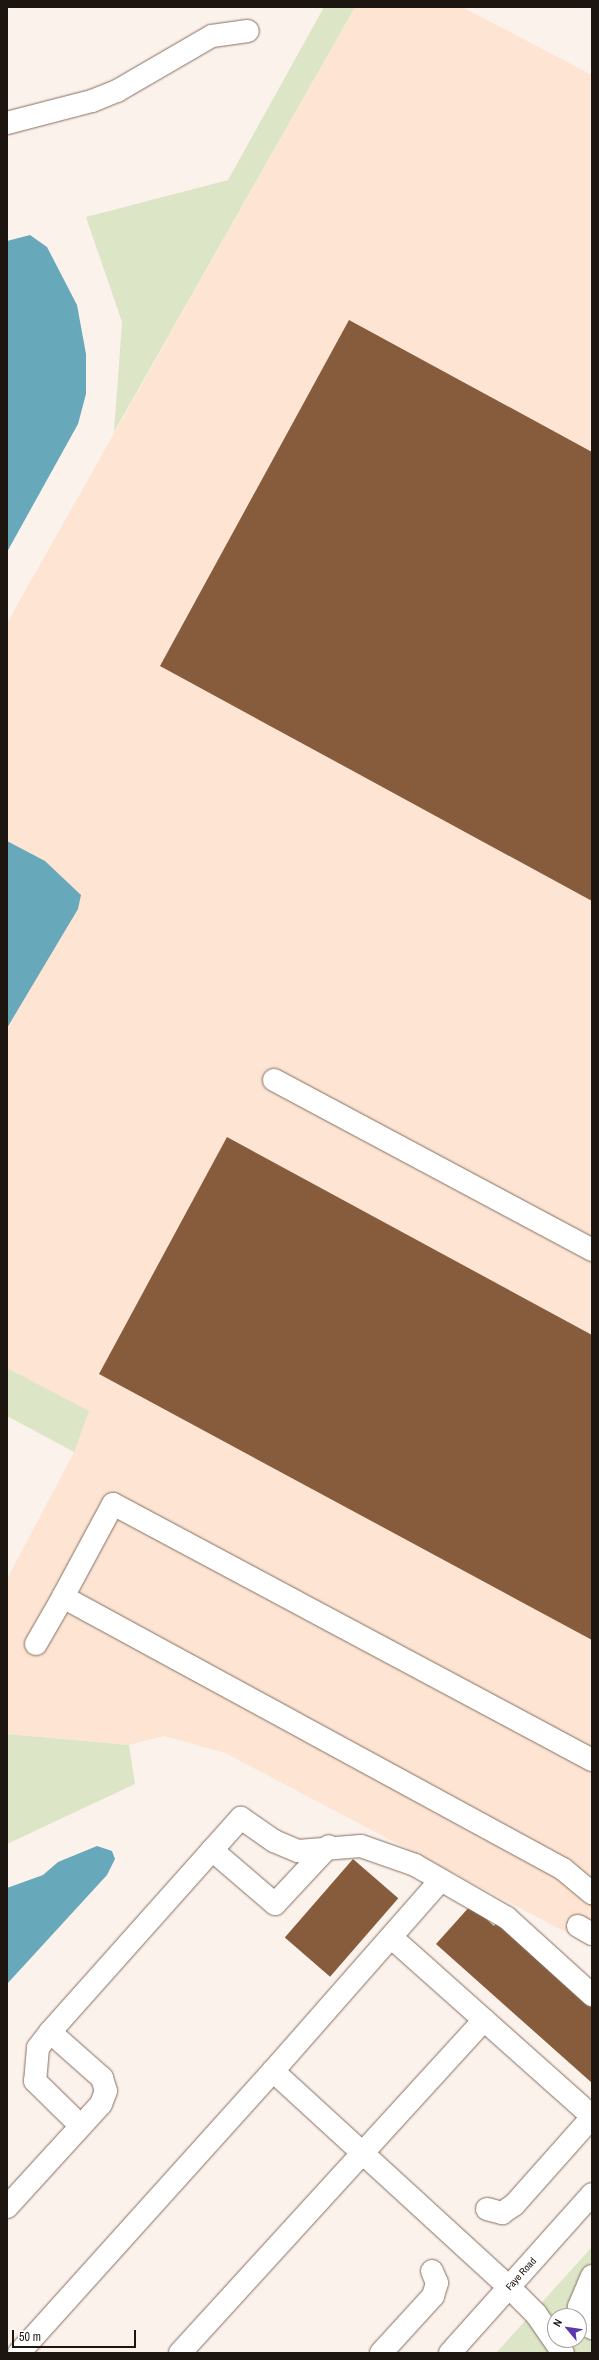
<!DOCTYPE html>
<html>
<head>
<meta charset="utf-8">
<style>
	body { margin:0 }
	#map { position:relative; width:599px; height:2360px; overflow:hidden; background:#fcf2ec; font-family:"Archivo Narrow",sans-serif }
	div>[style] { position:absolute }
	.built>* { inset:0; background:#fde4d3 }
	.green>* { inset:0; background:#dce6c6 }
	.water>* { inset:0; background:#68a8bb }
	.building>* { inset:0; background:#865c3d; transform-origin:0 0 }
	.roads { filter:drop-shadow(0 0 1px #846f60) drop-shadow(0 0 1px #846f60) }
	.minor>* { height:22px; margin:-11px; padding:0 11px; transform-origin:11px; border-radius:11px; background:#fff }
	span { translate:-50% -50%; white-space:nowrap; text-align:center; line-height:1.15; -webkit-text-stroke:3px #fff; paint-order:stroke }
	.street-label { font-size:10px; color:#1d1510 }
	.frame { position:absolute; inset:0; border:8px solid #1d1510; pointer-events:none }
	.north { position:absolute; left:547px; top:2308px; width:40px; height:40px; box-sizing:border-box; background:#fff; border:1px solid #a5a19f; border-radius:50%; rotate:299deg; font-size:11px; font-weight:700; line-height:16px; text-align:center; color:#1d1510 }
	.north::after { content:''; display:block; margin:auto; width:14px; height:18px; background:#5e37af; clip-path:polygon(50% 0,100% 100%,50% 72%,0 100%) }
	.scale { position:absolute; left:12px; top:2330px; width:124px; height:18px; box-sizing:border-box; border:2px solid #1d1510; border-top:0; padding-left:5px; font-size:12px; line-height:14px; white-space:nowrap; color:#1d1510; -webkit-text-stroke:3px #fff; paint-order:stroke }
</style>
</head>
<body>
<div id="map">
	<div class="built">
		<div style="clip-path:polygon(355px 7px,462px 7px,592px 75px,592px 1946px,225px 1753px,164px 1736px,129px 1745px,7px 1734px,7px 1579px,74px 1452px,88px 1411px,7px 1368px,7px 623px)"></div>
	</div>
	<div class="green">
		<div style="clip-path:polygon(324px 7px,355px 7px,114px 432px,122px 322px,86px 217px,228px 180px)"></div>
		<div style="clip-path:polygon(7px 1368px,89px 1411px,74px 1452px,7px 1416px)"></div>
		<div style="clip-path:polygon(7px 1734px,129px 1745px,135px 1784px,7px 1844px)"></div>
		<div style="clip-path:polygon(evenodd,592px 2247px,592px 2353px,496px 2353px,592px 2247px,555px 2316px,579px 2316px,579px 2340px,555px 2340px,555px 2316px)"></div>
	</div>
	<div class="water">
		<div style="clip-path:polygon(30px 235px,47px 247px,77px 305px,86px 354px,86px 394px,78px 424px,7px 552px,7px 241px)"></div>
		<div style="clip-path:polygon(7px 841px,45px 861px,81px 895px,78px 909px,7px 1028px)"></div>
		<div style="clip-path:polygon(97px 1846px,112px 1851px,115px 1859px,107px 1875px,7px 1984px,7px 1888px,43px 1875px,58px 1862px)"></div>
	</div>
	<div class="building">
		<div style="clip-path:polygon(349px 320px,592px 452px,592px 901px,160px 666px)"></div>
		<div style="clip-path:polygon(227px 1137px,592px 1335px,592px 1640px,99px 1374px)"></div>
		<div style="left:353px;top:1859px;width:60px;height:104px;rotate:41deg"></div>
		<div style="clip-path:polygon(471px 1905px,494px 1926px,497px 1922px,592px 2007px,592px 2083px,436px 1944px)"></div>
	</div>
	<div class="roads">
		<div class="minor">
			<div style="left:7px;top:123px;width:88px;rotate:-14.5deg"></div>
			<div style="left:92px;top:101px;width:27px;rotate:-22deg"></div>
			<div style="left:117px;top:91px;width:110px;rotate:-30.1deg"></div>
			<div style="left:212px;top:36px;width:36px;rotate:-8deg"></div>
			<div style="left:274px;top:1080px;width:361px;rotate:28.1deg"></div>
			<div style="left:36px;top:1644px;width:54px;rotate:-60.1deg"></div>
			<div style="left:592px;top:1760px;width:543px;rotate:-151.88deg"></div>
			<div style="left:113px;top:1504px;width:106px;rotate:118.3deg"></div>
			<div style="left:63px;top:1597px;width:569px;rotate:28.55deg"></div>
			<div style="left:563px;top:1869px;width:38px;rotate:40deg"></div>
			<div style="left:212px;top:1850px;width:83px;rotate:40.6deg"></div>
			<div style="left:275px;top:1904px;width:79px;rotate:-47deg"></div>
			<div style="left:578px;top:1926px;width:16px;rotate:30deg"></div>
			<div style="left:391px;top:1937px;width:269px;rotate:41.7deg"></div>
			<div style="left:50px;top:2032px;width:20px;rotate:127deg"></div>
			<div style="left:38px;top:2048px;width:33px;rotate:95deg"></div>
			<div style="left:35px;top:2081px;width:64px;rotate:44.4deg"></div>
			<div style="left:273px;top:2071px;width:254px;rotate:-48.7deg"></div>
			<div style="left:7px;top:2207px;width:139px;rotate:-47.6deg"></div>
			<div style="left:101px;top:2104px;width:14px;rotate:-69deg"></div>
			<div style="left:106px;top:2091px;width:14px;rotate:-107deg"></div>
			<div style="left:102px;top:2078px;width:69px;rotate:-138.5deg"></div>
			<div style="left:50px;top:2032px;width:287px;rotate:-48.3deg"></div>
			<div style="left:241px;top:1818px;width:40px;rotate:34.9deg"></div>
			<div style="left:274px;top:1841px;width:26px;rotate:23deg"></div>
			<div style="left:298px;top:1851px;width:63px;rotate:-4.5deg"></div>
			<div style="left:361px;top:1846px;width:57px;rotate:19.4deg"></div>
			<div style="left:415px;top:1865px;width:106px;rotate:29.9deg"></div>
			<div style="left:507px;top:1918px;width:115px;rotate:42.2deg"></div>
			<div style="left:487px;top:2209px;width:16px;rotate:15deg"></div>
			<div style="left:502px;top:2213px;width:14px;rotate:-34deg"></div>
			<div style="left:514px;top:2205px;width:118px;rotate:-48.4deg"></div>
			<div style="left:592px;top:2276px;width:34px;rotate:113deg"></div>
			<div style="left:579px;top:2307px;width:25px;rotate:58deg"></div>
			<div style="left:19px;top:2353px;width:380px;rotate:-48deg"></div>
			<div style="left:273px;top:2071px;width:320px;rotate:42.5deg"></div>
			<div style="left:509px;top:2287px;width:38px;rotate:45deg"></div>
			<div style="left:536px;top:2314px;width:47px;rotate:55.3deg"></div>
			<div style="left:180px;top:2353px;width:451px;rotate:-47.6deg"></div>
			<div style="left:381px;top:2353px;width:77px;rotate:-47.6deg"></div>
			<div style="left:433px;top:2296px;width:14px;rotate:-73deg"></div>
			<div style="left:437px;top:2283px;width:13px;rotate:-113deg"></div>
			<div style="left:450px;top:2353px;width:213px;rotate:-48.2deg"></div>
		</div>
	</div>
	<div class="street-label">
		<span style="left:521px;top:2274px;rotate:-48deg">Faye Road</span>
	</div>
	<div class="frame"></div>
	<div class="north">N</div>
	<div class="scale">50 m</div>
</div>
</body>
</html>
